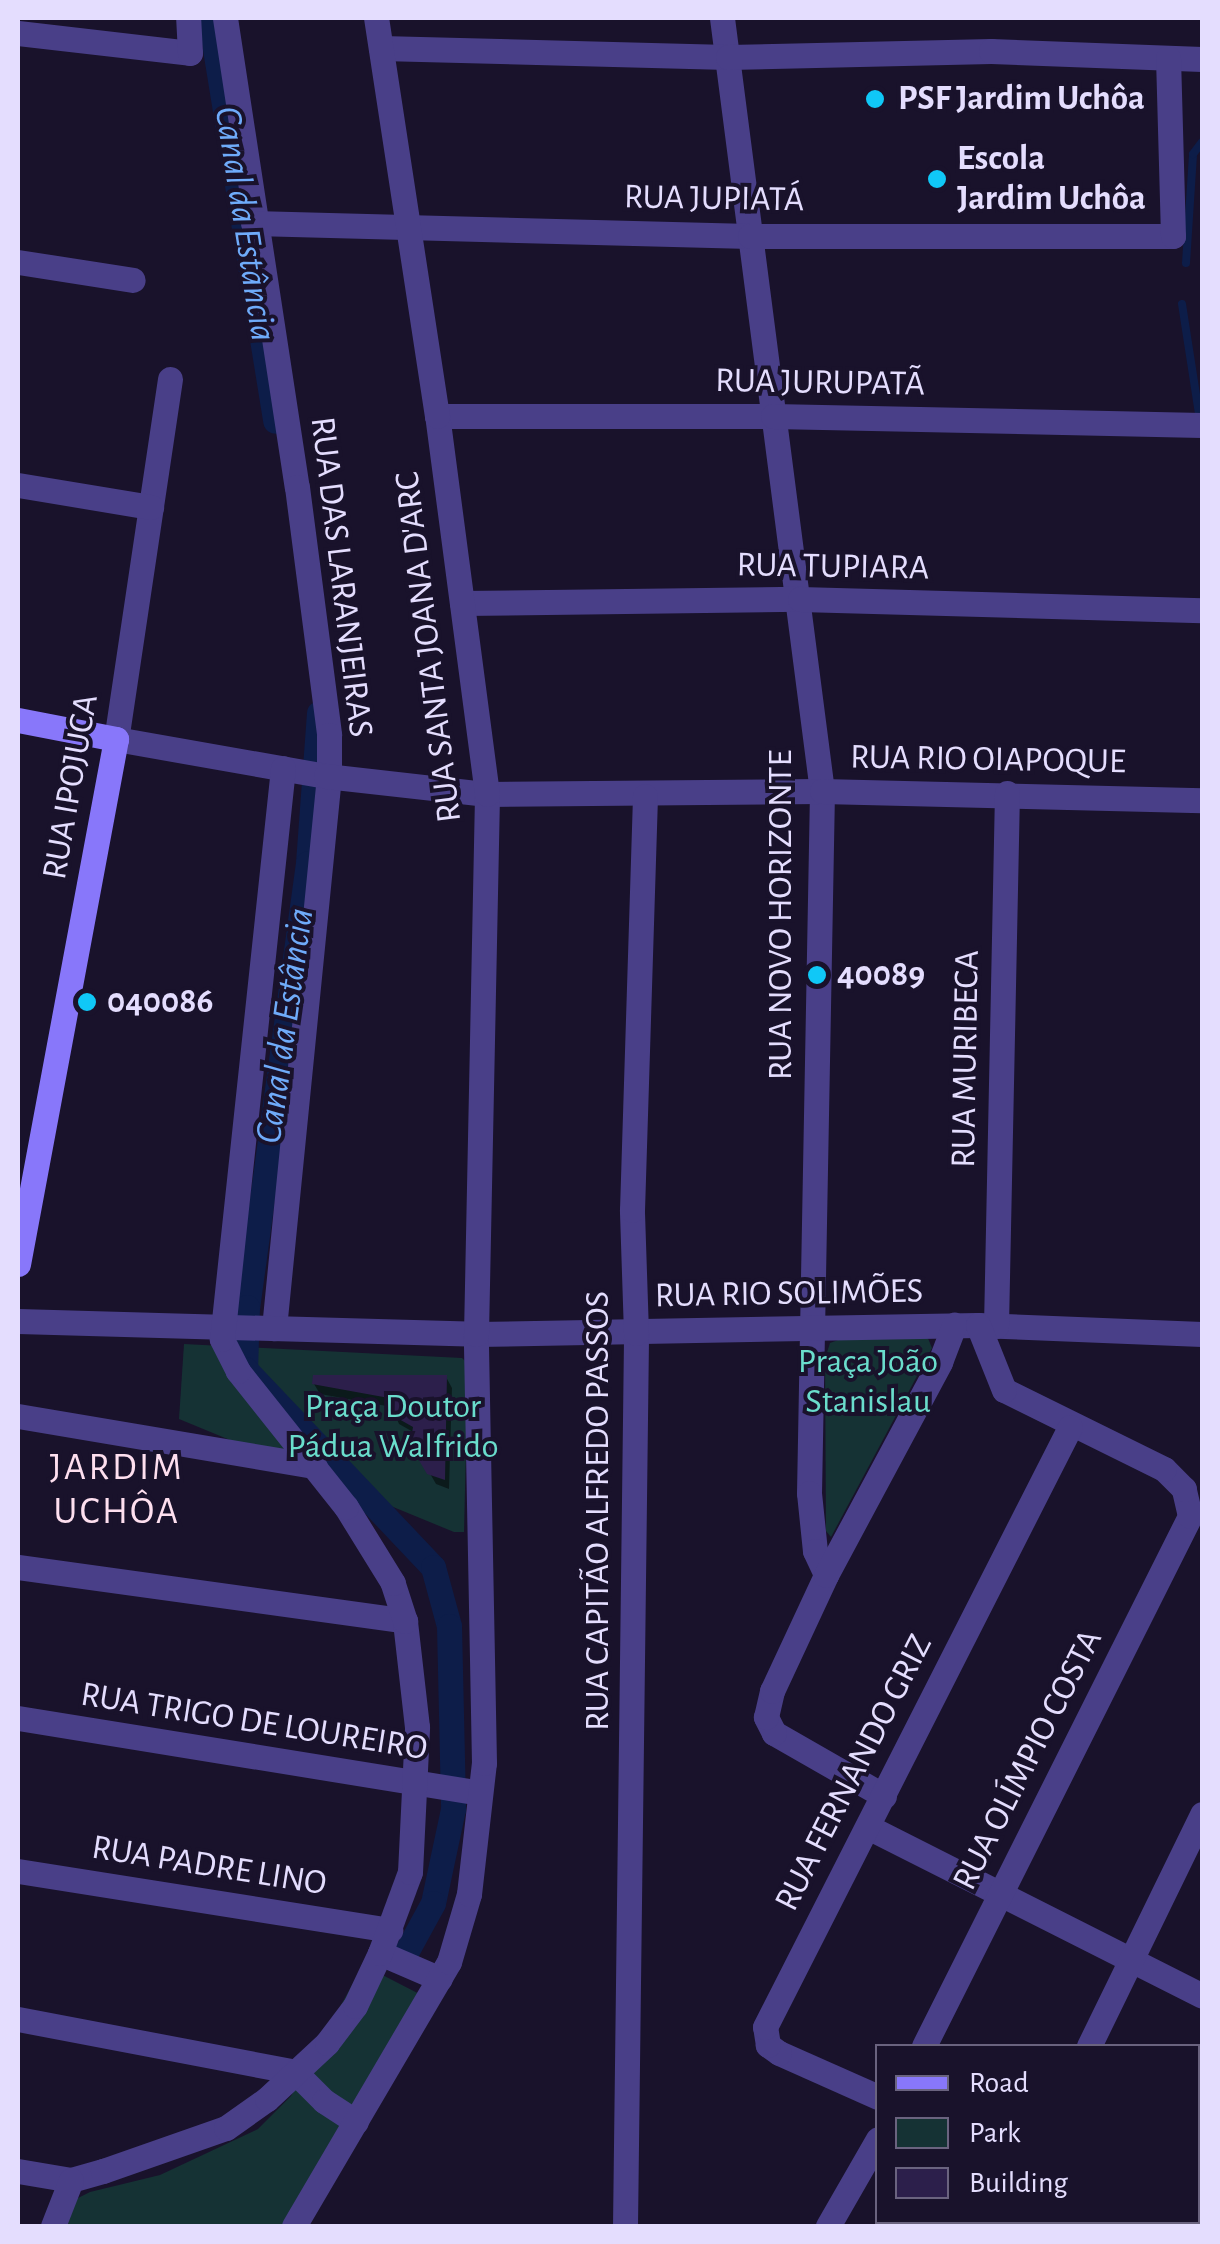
<!DOCTYPE html>
<html>
<head>
<meta charset="utf-8">
<style>
	body { margin:0 }
	#map { position:relative; width:1220px; height:2244px; overflow:hidden; background:#19122b; font-family:"Alegreya Sans",sans-serif }
	div>[style] { position:absolute }
	.green>* { inset:0; background:#153234 }
	.shadow>* { inset:0; background:#0007 }
	.stream>* { height:8px; margin:-4px; padding:0 4px; transform-origin:4px; border-radius:4px; background:#0d1d49 }
	.canal>* { height:25px; margin:-12.5px; padding:0 12.5px; transform-origin:12.5px; border-radius:12.5px; background:#0d1d49 }
	.building>* { inset:0; background:#2c1f4b }
	.street>* { height:25px; margin:-12.5px; padding:0 12.5px; transform-origin:12.5px; border-radius:12.5px; background:#493f88 }
	.secondary>* { height:25px; margin:-12.5px; padding:0 12.5px; transform-origin:12.5px; border-radius:12.5px; background:#8877fa }
	.dots>* { width:28px; height:28px; translate:-50% -50%; box-sizing:border-box; border:5px solid #19122b; border-radius:50% }
	span { translate:-50% -50%; white-space:nowrap; text-align:center; line-height:1.15; -webkit-text-stroke:8px #19122b; paint-order:stroke }
	.poi-label { font-size:35px; color:#e4ddfe; font-weight:700 }
	.left { translate:0 -50%; text-align:left }
	.street-label { font-size:35px; color:#e4ddfe }
	.park-label { font-size:35px; color:#6addcc }
	.water-label { font-size:38px; color:#6fabfa; font-style:italic }
	.neighbourhood-label { font-size:38px; color:#fedfef; letter-spacing:2.5px }
	.frame { position:absolute; inset:0; border:20px solid #e4ddfe; pointer-events:none }
	.legend { position:absolute; left:875px; top:2044px; width:325px; height:180px; box-sizing:border-box; background:#19122b; border:2px solid #6a637f; margin:0; padding:12px 18px; list-style:none; font-size:30px; color:#e4ddfe }
	.legend li { display:flex; align-items:center; gap:20px; height:50px }
	.legend b { width:50px; border:2px solid #6a637f }
</style>
</head>
<body>
<div id="map">
	<div class="green">
		<div style="clip-path:polygon(846px 1337px,927px 1336px,932px 1348px,831px 1537px,826px 1531px,825px 1359px,830px 1343px)"></div>
		<div style="clip-path:polygon(184px 1344px,462px 1358px,468px 1364px,464px 1532px,454px 1532px,179px 1419px)"></div>
		<div style="clip-path:polygon(363px 1965px,435px 2002px,303px 2226px,60px 2226px,68px 2203px,90px 2192px,160px 2175px,258px 2129px,291px 2096px)"></div>
	</div>
	<div class="shadow">
		<div style="clip-path:polygon(446px 1377px,452px 1388px,449px 1489px,436px 1484px,413px 1444px,415px 1433px,399px 1424px,392px 1407px,320px 1394px,314px 1384px)"></div>
	</div>
	<div class="stream">
		<div style="left:1186px;top:263px;width:109px;rotate:-86.3deg"></div>
		<div style="left:1193px;top:154px;width:15px;rotate:-53deg"></div>
		<div style="left:1182px;top:304px;width:117px;rotate:81.2deg"></div>
	</div>
	<div class="canal">
		<div style="left:210px;top:18px;width:408px;rotate:80.8deg"></div>
		<div style="left:319px;top:713px;width:150px;rotate:94.2deg"></div>
		<div style="left:308px;top:863px;width:448px;rotate:97.8deg"></div>
		<div style="left:247px;top:1307px;width:62px;rotate:91.8deg"></div>
		<div style="left:245px;top:1369px;width:273px;rotate:46.5deg"></div>
		<div style="left:433px;top:1567px;width:61px;rotate:74.8deg"></div>
		<div style="left:449px;top:1626px;width:183px;rotate:88.7deg"></div>
		<div style="left:453px;top:1809px;width:96px;rotate:102deg"></div>
		<div style="left:433px;top:1903px;width:60px;rotate:118.7deg"></div>
	</div>
	<div class="building">
		<div style="clip-path:polygon(313px 1375px,447px 1375px,445px 1480px,427px 1474px,410px 1445px,413px 1427px,390px 1414px,389px 1398px,312px 1384px)"></div>
	</div>
	<div class="street">
		<div style="left:225px;top:18px;width:474px;rotate:81.3deg"></div>
		<div style="left:297px;top:487px;width:250px;rotate:82.6deg"></div>
		<div style="left:329px;top:735px;width:41px;rotate:90deg"></div>
		<div style="left:329px;top:776px;width:555px;rotate:95.69deg"></div>
		<div style="left:722px;top:18px;width:779px;rotate:82.63deg"></div>
		<div style="left:822px;top:791px;width:702px;rotate:91.06deg"></div>
		<div style="left:809px;top:1493px;width:58px;rotate:84.1deg"></div>
		<div style="left:815px;top:1551px;width:26px;rotate:65deg"></div>
		<div style="left:18px;top:33px;width:173px;rotate:6.6deg"></div>
		<div style="left:190px;top:53px;width:35px;rotate:-93deg"></div>
		<div style="left:381px;top:48px;width:347px;rotate:1.5deg"></div>
		<div style="left:728px;top:57px;width:263px;rotate:-1.3deg"></div>
		<div style="left:991px;top:51px;width:211px;rotate:2.2deg"></div>
		<div style="left:253px;top:223px;width:497px;rotate:1.5deg"></div>
		<div style="left:750px;top:236px;width:423px"></div>
		<div style="left:1173px;top:236px;width:178px;rotate:-91.6deg"></div>
		<div style="left:18px;top:262px;width:116px;rotate:8.9deg"></div>
		<div style="left:170px;top:379px;width:364px;rotate:98.5deg"></div>
		<div style="left:116px;top:739px;width:213px;rotate:10deg"></div>
		<div style="left:326px;top:776px;width:162px;rotate:6.4deg"></div>
		<div style="left:487px;top:794px;width:335px;rotate:-0.5deg"></div>
		<div style="left:822px;top:791px;width:380px;rotate:1.4deg"></div>
		<div style="left:437px;top:416px;width:336px"></div>
		<div style="left:773px;top:416px;width:429px;rotate:1.2deg"></div>
		<div style="left:18px;top:485px;width:135px;rotate:9.4deg"></div>
		<div style="left:462px;top:603px;width:338px;rotate:-0.7deg"></div>
		<div style="left:800px;top:599px;width:402px;rotate:1.6deg"></div>
		<div style="left:18px;top:1321px;width:458px;rotate:1.6deg"></div>
		<div style="left:476px;top:1334px;width:502px;rotate:-1.03deg"></div>
		<div style="left:978px;top:1325px;width:224px;rotate:2.3deg"></div>
		<div style="left:996px;top:1326px;width:533px;rotate:-88.82deg"></div>
		<div style="left:18px;top:1416px;width:301px;rotate:9.6deg"></div>
		<div style="left:18px;top:1567px;width:391px;rotate:7.9deg"></div>
		<div style="left:18px;top:1718px;width:468px;rotate:9.2deg"></div>
		<div style="left:884px;top:1796px;width:127px;rotate:-150.2deg"></div>
		<div style="left:774px;top:1733px;width:18px;rotate:-117deg"></div>
		<div style="left:766px;top:1717px;width:27px;rotate:-77deg"></div>
		<div style="left:772px;top:1691px;width:128px;rotate:-65deg"></div>
		<div style="left:826px;top:1575px;width:242px;rotate:-61.8deg"></div>
		<div style="left:940px;top:1362px;width:40px;rotate:-69deg"></div>
		<div style="left:868px;top:1827px;width:374px;rotate:26.8deg"></div>
		<div style="left:18px;top:1871px;width:377px;rotate:9deg"></div>
		<div style="left:380px;top:1953px;width:65px;rotate:23.4deg"></div>
		<div style="left:18px;top:2019px;width:282px;rotate:10.8deg"></div>
		<div style="left:295px;top:2072px;width:41px;rotate:45deg"></div>
		<div style="left:324px;top:2101px;width:38px;rotate:33deg"></div>
		<div style="left:924px;top:2046px;width:593px;rotate:-63.35deg"></div>
		<div style="left:1190px;top:1516px;width:28px;rotate:-103deg"></div>
		<div style="left:1184px;top:1489px;width:28px;rotate:-135deg"></div>
		<div style="left:1164px;top:1469px;width:178px;rotate:-153.7deg"></div>
		<div style="left:1004px;top:1390px;width:70px;rotate:-111.8deg"></div>
		<div style="left:1089px;top:2046px;width:258px;rotate:-64deg"></div>
		<div style="left:878px;top:2097px;width:108px;rotate:-156deg"></div>
		<div style="left:779px;top:2053px;width:14px;rotate:-144deg"></div>
		<div style="left:768px;top:2045px;width:18px;rotate:-99deg"></div>
		<div style="left:765px;top:2027px;width:673px;rotate:-63.05deg"></div>
		<div style="left:1198px;top:2152px;width:11px;rotate:-68deg"></div>
		<div style="left:18px;top:2171px;width:54px;rotate:9.6deg"></div>
		<div style="left:71px;top:2180px;width:33px;rotate:-16deg"></div>
		<div style="left:103px;top:2171px;width:130px;rotate:-19.3deg"></div>
		<div style="left:226px;top:2128px;width:50px;rotate:-35.3deg"></div>
		<div style="left:267px;top:2099px;width:82px;rotate:-43deg"></div>
		<div style="left:327px;top:2043px;width:46px;rotate:-52.9deg"></div>
		<div style="left:355px;top:2006px;width:59px;rotate:-64.7deg"></div>
		<div style="left:380px;top:1953px;width:86px;rotate:-69.7deg"></div>
		<div style="left:410px;top:1872px;width:145px;rotate:-87.2deg"></div>
		<div style="left:417px;top:1727px;width:107px;rotate:-96.5deg"></div>
		<div style="left:405px;top:1621px;width:40px;rotate:-108deg"></div>
		<div style="left:393px;top:1583px;width:89px;rotate:-121.7deg"></div>
		<div style="left:346px;top:1507px;width:174px;rotate:-128.5deg"></div>
		<div style="left:238px;top:1371px;width:36px;rotate:-117deg"></div>
		<div style="left:222px;top:1339px;width:574px;rotate:-83.9deg"></div>
		<div style="left:931px;top:2222px;width:12px;rotate:20deg"></div>
		<div style="left:53px;top:2226px;width:49px;rotate:-68.6deg"></div>
		<div style="left:294px;top:2226px;width:306px;rotate:-59.6deg"></div>
		<div style="left:449px;top:1962px;width:71px;rotate:-73.6deg"></div>
		<div style="left:469px;top:1894px;width:132px;rotate:-83.5deg"></div>
		<div style="left:484px;top:1763px;width:429px;rotate:-91.1deg"></div>
		<div style="left:476px;top:1334px;width:540px;rotate:-88.83deg"></div>
		<div style="left:487px;top:794px;width:381px;rotate:-97.5deg"></div>
		<div style="left:437px;top:416px;width:403px;rotate:-98.7deg"></div>
		<div style="left:625px;top:2226px;width:893px;rotate:-89.29deg"></div>
		<div style="left:636px;top:1333px;width:123px;rotate:-91.9deg"></div>
		<div style="left:632px;top:1210px;width:414px;rotate:-88.2deg"></div>
		<div style="left:828px;top:2226px;width:100px;rotate:-60.1deg"></div>
		<div style="left:998px;top:2226px;width:4px;rotate:-63deg"></div>
		<div style="left:1161px;top:2226px;width:4px;rotate:-63deg"></div>
	</div>
	<div class="secondary">
		<div style="left:18px;top:720px;width:100px;rotate:11deg"></div>
		<div style="left:116px;top:739px;width:534px;rotate:100.57deg"></div>
	</div>
	<div class="dots">
		<div style="left:875px;top:99px;background:#10c8f7"></div>
		<div style="left:937px;top:179px;background:#10c8f7"></div>
		<div style="left:817px;top:975px;background:#10c8f7"></div>
		<div style="left:87px;top:1002px;background:#10c8f7"></div>
	</div>
	<div class="poi-label">
		<span class="left" style="left:898px;top:99px">PSF Jardim Uchôa</span>
		<span class="left" style="left:957px;top:179px">Escola<br>Jardim Uchôa</span>
		<span class="left" style="left:837px;top:975px">40089</span>
		<span class="left" style="left:107px;top:1002px">040086</span>
	</div>
	<div class="street-label">
		<span style="left:714px;top:199px;rotate:1deg">RUA JUPIATÁ</span>
		<span style="left:820px;top:383px;rotate:1deg">RUA JURUPATÃ</span>
		<span style="left:833px;top:567px;rotate:1deg">RUA TUPIARA</span>
		<span style="left:341px;top:577px;rotate:83deg">RUA DAS LARANJEIRAS</span>
		<span style="left:429px;top:647px;rotate:-97deg">RUA SANTA JOANA D'ARC</span>
		<span style="left:988px;top:760px;rotate:1deg">RUA RIO OIAPOQUE</span>
		<span style="left:71px;top:787px;rotate:-80deg">RUA IPOJUCA</span>
		<span style="left:781px;top:915px;rotate:-90deg">RUA NOVO HORIZONTE</span>
		<span style="left:966px;top:1059px;rotate:-89deg">RUA MURIBECA</span>
		<span style="left:789px;top:1294px;rotate:-1deg">RUA RIO SOLIMÕES</span>
		<span style="left:598px;top:1511px;rotate:-90deg">RUA CAPITÃO ALFREDO PASSOS</span>
		<span style="left:254px;top:1722px;rotate:9deg">RUA TRIGO DE LOUREIRO</span>
		<span style="left:1028px;top:1760px;rotate:-63deg">RUA OLÍMPIO COSTA</span>
		<span style="left:854px;top:1773px;rotate:-63deg">RUA FERNANDO GRIZ</span>
		<span style="left:209px;top:1866px;rotate:9deg">RUA PADRE LINO</span>
	</div>
	<div class="park-label">
		<span style="left:868px;top:1382px">Praça João<br>Stanislau</span>
		<span style="left:393px;top:1427px">Praça Doutor<br>Pádua Walfrido</span>
	</div>
	<div class="water-label">
		<span style="left:244px;top:224px;rotate:81deg">Canal da Estância</span>
		<span style="left:286px;top:1026px;rotate:-82deg">Canal da Estância</span>
	</div>
	<div class="neighbourhood-label">
		<span style="left:117px;top:1491px">JARDIM<br>UCHÔA</span>
	</div>
	<div class="frame"></div>
	<ul class="legend">
	<li><b style="height:12px;background:#8877fa"></b>Road</li>
	<li><b style="height:28px;background:#153234"></b>Park</li>
	<li><b style="height:28px;background:#2c1f4b"></b>Building</li>
	</ul>
</div>
</body>
</html>
